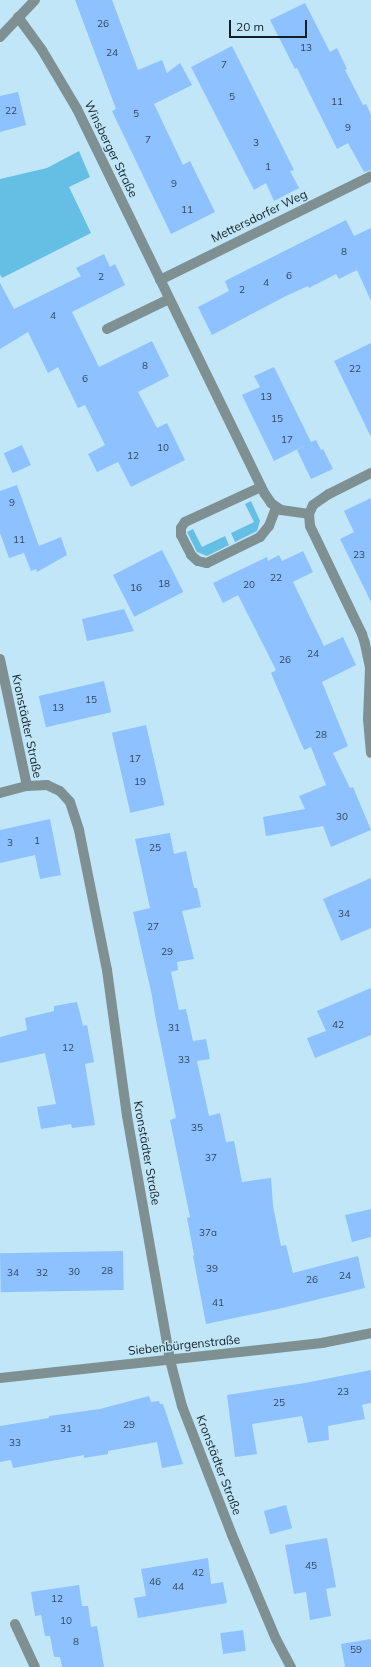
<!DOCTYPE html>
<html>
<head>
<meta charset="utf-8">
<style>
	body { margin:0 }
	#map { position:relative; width:371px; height:1667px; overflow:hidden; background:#c1e6f8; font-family:Mulish,sans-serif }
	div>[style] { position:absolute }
	.green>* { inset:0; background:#65bee4 }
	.building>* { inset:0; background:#8dc1ff; transform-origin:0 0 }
	.minor>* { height:10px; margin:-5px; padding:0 5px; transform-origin:5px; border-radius:5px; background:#7e9092 }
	span { translate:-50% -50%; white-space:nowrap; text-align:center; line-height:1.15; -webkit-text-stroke:3px #c1e6f8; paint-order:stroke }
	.number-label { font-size:10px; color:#31485c }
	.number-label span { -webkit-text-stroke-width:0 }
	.street-label { font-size:12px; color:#122026 }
	.scale { position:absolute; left:229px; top:20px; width:78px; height:18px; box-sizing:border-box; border:2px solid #122026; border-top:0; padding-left:5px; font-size:12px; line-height:14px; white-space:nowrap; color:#122026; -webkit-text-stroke:3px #c1e6f8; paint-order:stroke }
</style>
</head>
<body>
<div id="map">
	<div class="green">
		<div style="clip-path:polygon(79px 151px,90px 177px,69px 187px,91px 233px,2px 278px,0 274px,0 179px,47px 168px)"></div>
		<div style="clip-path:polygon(251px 501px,260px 521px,257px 531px,235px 542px,231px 533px,254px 522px,245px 504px)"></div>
		<div style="clip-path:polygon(193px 529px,202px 547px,225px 536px,229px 545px,207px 556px,197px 552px,187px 532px)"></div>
	</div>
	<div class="building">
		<div style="clip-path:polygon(75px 0,112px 0,138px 70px,162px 60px,167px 73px,180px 63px,192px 85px,154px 104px,183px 165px,190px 161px,215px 212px,171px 234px,112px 111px,116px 109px)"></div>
		<div style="clip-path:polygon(305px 3px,330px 52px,337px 48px,347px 69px,345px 70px,363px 105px,366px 104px,371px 115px,371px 170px,364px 172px,348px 143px,337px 149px,297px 68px,295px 69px,270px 20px)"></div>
		<div style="clip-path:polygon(232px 46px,294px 170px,290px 171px,299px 188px,274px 201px,266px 183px,254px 190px,191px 67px)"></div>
		<div style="clip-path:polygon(18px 92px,26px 125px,0 132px,0 96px)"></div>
		<div style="clip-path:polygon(346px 220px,354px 236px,371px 228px,371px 301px,357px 270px,339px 279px,336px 274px,309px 288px,308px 286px,286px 296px,212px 335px,198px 307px,229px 291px,225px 281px)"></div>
		<div style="clip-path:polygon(104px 254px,110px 267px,115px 264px,125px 285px,72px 312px,99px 367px,152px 341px,169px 376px,138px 392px,157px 428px,167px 423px,185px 460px,131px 487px,118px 462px,97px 472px,88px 454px,105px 445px,85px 405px,78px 408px,58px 367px,48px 373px,28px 332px,0 349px,0 283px,14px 309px,81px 276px,76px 268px)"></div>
		<div style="clip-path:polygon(371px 343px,371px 437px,334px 361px)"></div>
		<div style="clip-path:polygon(274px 367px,311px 442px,316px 440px,321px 450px,323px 449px,333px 469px,311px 479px,297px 450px,306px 445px,274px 461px,242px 395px,260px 387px,254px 376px)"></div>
		<div style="left:22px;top:445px;width:22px;height:20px;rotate:66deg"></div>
		<div style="clip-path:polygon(17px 485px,39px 546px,61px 537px,67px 555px,37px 572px,36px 569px,31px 571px,24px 553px,9px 558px,0 533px,0 491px)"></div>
		<div style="clip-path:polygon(371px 498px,371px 602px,340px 539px,354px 532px,344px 511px)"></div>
		<div style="left:162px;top:550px;width:47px;height:55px;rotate:63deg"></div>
		<div style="clip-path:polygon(303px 551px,313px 572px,293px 582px,324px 646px,343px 637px,356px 665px,322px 682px,348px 746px,333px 753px,350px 788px,353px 787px,371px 830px,331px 847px,323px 826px,266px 836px,263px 817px,305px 809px,299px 796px,326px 785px,311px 747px,304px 750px,271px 673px,276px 670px,238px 595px,223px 603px,213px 583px,267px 557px,268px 561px,279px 555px,282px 561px)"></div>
		<div style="clip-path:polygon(124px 609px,134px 631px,87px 641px,82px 619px)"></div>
		<div style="left:104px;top:681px;width:32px;height:67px;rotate:77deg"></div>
		<div style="left:146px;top:725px;width:82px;height:35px;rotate:77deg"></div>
		<div style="clip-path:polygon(50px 819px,61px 875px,40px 879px,35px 855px,0 863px,0 830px)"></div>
		<div style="clip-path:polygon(170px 833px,174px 854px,186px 851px,194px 888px,197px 888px,201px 907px,182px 911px,194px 959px,177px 962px,178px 970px,171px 972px,179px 1010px,186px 1009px,193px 1041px,206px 1039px,210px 1059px,197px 1061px,209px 1116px,220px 1113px,226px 1142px,234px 1141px,242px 1182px,271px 1178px,273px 1206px,281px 1246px,286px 1245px,293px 1273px,358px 1256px,365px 1288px,278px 1309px,206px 1324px,193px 1256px,194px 1255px,187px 1218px,190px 1217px,170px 1120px,176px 1118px,155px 1015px,152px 996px,133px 912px,150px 908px,135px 839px)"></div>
		<div style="clip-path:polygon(371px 878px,371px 928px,341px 941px,323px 899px)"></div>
		<div style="clip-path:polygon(371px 988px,371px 1035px,315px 1058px,307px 1038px,326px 1031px,317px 1011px)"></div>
		<div style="clip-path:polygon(77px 1002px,83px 1026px,87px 1025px,94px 1062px,85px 1064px,95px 1125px,72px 1128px,71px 1124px,41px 1129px,37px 1107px,56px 1104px,45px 1053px,0 1063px,0 1037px,27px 1030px,25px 1018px,54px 1011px,54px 1006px)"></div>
		<div style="clip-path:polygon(371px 1209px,371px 1237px,352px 1242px,345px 1215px)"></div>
		<div style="left:123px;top:1251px;width:39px;height:123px;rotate:89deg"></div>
		<div style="clip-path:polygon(371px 1370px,371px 1403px,362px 1405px,365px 1419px,328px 1426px,329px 1440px,308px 1443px,302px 1416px,252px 1424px,257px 1454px,235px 1457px,227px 1395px,305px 1383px)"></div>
		<div style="clip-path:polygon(149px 1396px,151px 1402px,159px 1401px,160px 1404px,163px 1404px,183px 1464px,162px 1468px,157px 1442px,108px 1451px,108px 1454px,84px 1458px,84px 1455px,13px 1468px,11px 1460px,0 1462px,0 1426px,49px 1418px,49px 1416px,100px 1409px)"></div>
		<div style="left:286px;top:1505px;width:24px;height:23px;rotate:75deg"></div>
		<div style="clip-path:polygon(327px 1538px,336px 1587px,326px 1589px,331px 1616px,310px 1620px,306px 1592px,294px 1594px,285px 1545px)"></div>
		<div style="clip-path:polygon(208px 1558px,211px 1584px,223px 1582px,227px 1603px,138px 1618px,134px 1598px,146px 1596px,141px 1569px)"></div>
		<div style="clip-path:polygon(79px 1585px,82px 1606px,88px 1606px,91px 1627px,97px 1626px,104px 1667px,62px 1667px,60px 1657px,54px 1657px,50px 1636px,45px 1636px,41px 1615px,35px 1616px,31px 1592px)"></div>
		<div style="left:243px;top:1630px;width:21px;height:23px;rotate:82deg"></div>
		<div style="clip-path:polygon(371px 1639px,371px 1667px,345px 1667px,341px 1644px)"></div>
	</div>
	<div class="minor">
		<div style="left:18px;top:17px;width:41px;rotate:54deg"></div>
		<div style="left:42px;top:50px;width:69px;rotate:59.3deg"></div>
		<div style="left:77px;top:109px;width:428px;rotate:64deg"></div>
		<div style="left:265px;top:494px;width:11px;rotate:56deg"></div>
		<div style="left:271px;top:503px;width:12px;rotate:35deg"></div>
		<div style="left:281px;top:510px;width:28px;rotate:8deg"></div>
		<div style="left:309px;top:514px;width:12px;rotate:85deg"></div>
		<div style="left:310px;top:526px;width:120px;rotate:64.3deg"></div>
		<div style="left:362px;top:634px;width:10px;rotate:73deg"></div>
		<div style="left:365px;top:644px;width:25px;rotate:78deg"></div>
		<div style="left:370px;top:668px;width:51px;rotate:92.2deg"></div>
		<div style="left:368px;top:719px;width:34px;rotate:85deg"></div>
		<div style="left:0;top:37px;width:51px;rotate:-46.6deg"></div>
		<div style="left:160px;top:280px;width:235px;rotate:-26.2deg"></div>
		<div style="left:107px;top:329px;width:69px;rotate:-25.8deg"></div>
		<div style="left:261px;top:487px;width:84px;rotate:155.3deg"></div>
		<div style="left:185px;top:522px;width:7px;rotate:124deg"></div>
		<div style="left:181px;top:528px;width:7px;rotate:90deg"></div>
		<div style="left:181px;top:535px;width:22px;rotate:63deg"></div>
		<div style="left:191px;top:555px;width:9px;rotate:41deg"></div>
		<div style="left:198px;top:561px;width:9px;rotate:13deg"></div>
		<div style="left:207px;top:563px;width:59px;rotate:-26.1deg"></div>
		<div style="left:260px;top:537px;width:14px;rotate:-51deg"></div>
		<div style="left:269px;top:526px;width:19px;rotate:-69deg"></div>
		<div style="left:309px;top:514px;width:10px;rotate:-66deg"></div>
		<div style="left:313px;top:505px;width:19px;rotate:-35deg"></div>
		<div style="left:329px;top:494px;width:47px;rotate:-26.6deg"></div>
		<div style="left:0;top:659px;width:130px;rotate:78deg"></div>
		<div style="left:27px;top:786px;width:20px;rotate:-3deg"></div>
		<div style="left:47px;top:785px;width:14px;rotate:25deg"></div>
		<div style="left:60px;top:791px;width:15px;rotate:48deg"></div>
		<div style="left:70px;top:802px;width:29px;rotate:72deg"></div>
		<div style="left:79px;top:830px;width:143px;rotate:78.7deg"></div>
		<div style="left:107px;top:970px;width:147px;rotate:82.2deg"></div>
		<div style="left:127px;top:1116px;width:248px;rotate:80deg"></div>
		<div style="left:170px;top:1360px;width:48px;rotate:75.4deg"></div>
		<div style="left:182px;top:1406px;width:138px;rotate:68.8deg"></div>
		<div style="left:232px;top:1535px;width:113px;rotate:67.1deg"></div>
		<div style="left:276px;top:1639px;width:32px;rotate:62deg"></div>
		<div style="left:0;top:793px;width:28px;rotate:-15deg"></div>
		<div style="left:0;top:1378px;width:324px;rotate:-6.2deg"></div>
		<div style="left:322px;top:1343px;width:50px;rotate:-11.5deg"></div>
		<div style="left:15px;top:1624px;width:47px;rotate:65.1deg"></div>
	</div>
	<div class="number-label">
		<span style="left:103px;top:24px">26</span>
		<span style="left:306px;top:48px">13</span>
		<span style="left:112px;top:53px">24</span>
		<span style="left:224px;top:65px">7</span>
		<span style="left:232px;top:97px">5</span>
		<span style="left:337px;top:102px">11</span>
		<span style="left:11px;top:111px">22</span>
		<span style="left:136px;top:114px">5</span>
		<span style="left:348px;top:128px">9</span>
		<span style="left:148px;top:140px">7</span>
		<span style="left:256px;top:143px">3</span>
		<span style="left:268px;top:167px">1</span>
		<span style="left:174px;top:184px">9</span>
		<span style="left:187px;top:210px">11</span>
		<span style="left:344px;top:252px">8</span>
		<span style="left:289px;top:276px">6</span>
		<span style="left:101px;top:277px">2</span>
		<span style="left:266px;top:283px">4</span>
		<span style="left:242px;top:290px">2</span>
		<span style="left:53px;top:316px">4</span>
		<span style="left:145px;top:366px">8</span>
		<span style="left:355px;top:369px">22</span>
		<span style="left:85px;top:379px">6</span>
		<span style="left:266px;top:397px">13</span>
		<span style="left:277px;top:419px">15</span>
		<span style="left:287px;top:440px">17</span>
		<span style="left:163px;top:448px">10</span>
		<span style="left:133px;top:456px">12</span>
		<span style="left:12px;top:503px">9</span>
		<span style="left:19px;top:540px">11</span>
		<span style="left:359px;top:555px">23</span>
		<span style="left:276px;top:578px">22</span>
		<span style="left:164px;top:584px">18</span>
		<span style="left:249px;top:585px">20</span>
		<span style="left:136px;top:588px">16</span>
		<span style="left:313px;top:654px">24</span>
		<span style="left:285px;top:660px">26</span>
		<span style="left:91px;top:700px">15</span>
		<span style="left:58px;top:708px">13</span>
		<span style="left:321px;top:735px">28</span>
		<span style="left:135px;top:759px">17</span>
		<span style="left:140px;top:782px">19</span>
		<span style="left:342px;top:817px">30</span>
		<span style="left:37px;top:841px">1</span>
		<span style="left:10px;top:843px">3</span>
		<span style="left:155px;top:848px">25</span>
		<span style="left:344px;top:914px">34</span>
		<span style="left:153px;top:927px">27</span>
		<span style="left:167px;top:952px">29</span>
		<span style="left:338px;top:1025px">42</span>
		<span style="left:174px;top:1028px">31</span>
		<span style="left:68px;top:1048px">12</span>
		<span style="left:184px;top:1060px">33</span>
		<span style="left:197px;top:1128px">35</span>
		<span style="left:211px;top:1158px">37</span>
		<span style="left:208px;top:1233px">37a</span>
		<span style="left:212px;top:1269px">39</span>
		<span style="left:107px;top:1271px">28</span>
		<span style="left:74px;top:1272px">30</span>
		<span style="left:13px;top:1273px">34</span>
		<span style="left:42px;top:1273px">32</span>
		<span style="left:345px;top:1276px">24</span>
		<span style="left:312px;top:1280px">26</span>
		<span style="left:218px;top:1303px">41</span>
		<span style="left:343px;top:1392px">23</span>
		<span style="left:279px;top:1403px">25</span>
		<span style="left:129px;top:1425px">29</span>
		<span style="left:66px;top:1429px">31</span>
		<span style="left:15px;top:1443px">33</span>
		<span style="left:311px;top:1566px">45</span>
		<span style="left:198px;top:1573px">42</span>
		<span style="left:155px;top:1582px">46</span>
		<span style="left:178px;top:1587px">44</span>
		<span style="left:57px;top:1599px">12</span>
		<span style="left:66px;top:1621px">10</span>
		<span style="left:76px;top:1642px">8</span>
		<span style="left:356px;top:1650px">59</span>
	</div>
	<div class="street-label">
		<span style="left:111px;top:149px;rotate:64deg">Winsberger Straße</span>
		<span style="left:259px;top:216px;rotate:-26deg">Mettersdorfer Weg</span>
		<span style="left:27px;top:726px;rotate:78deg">Kronstädter Straße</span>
		<span style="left:147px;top:1153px;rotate:80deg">Kronstädter Straße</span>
		<span style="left:184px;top:1345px;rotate:-6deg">Siebenbürgenstraße</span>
		<span style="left:219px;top:1465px;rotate:69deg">Kronstädter Straße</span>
	</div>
	<div class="scale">20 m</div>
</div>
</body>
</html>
